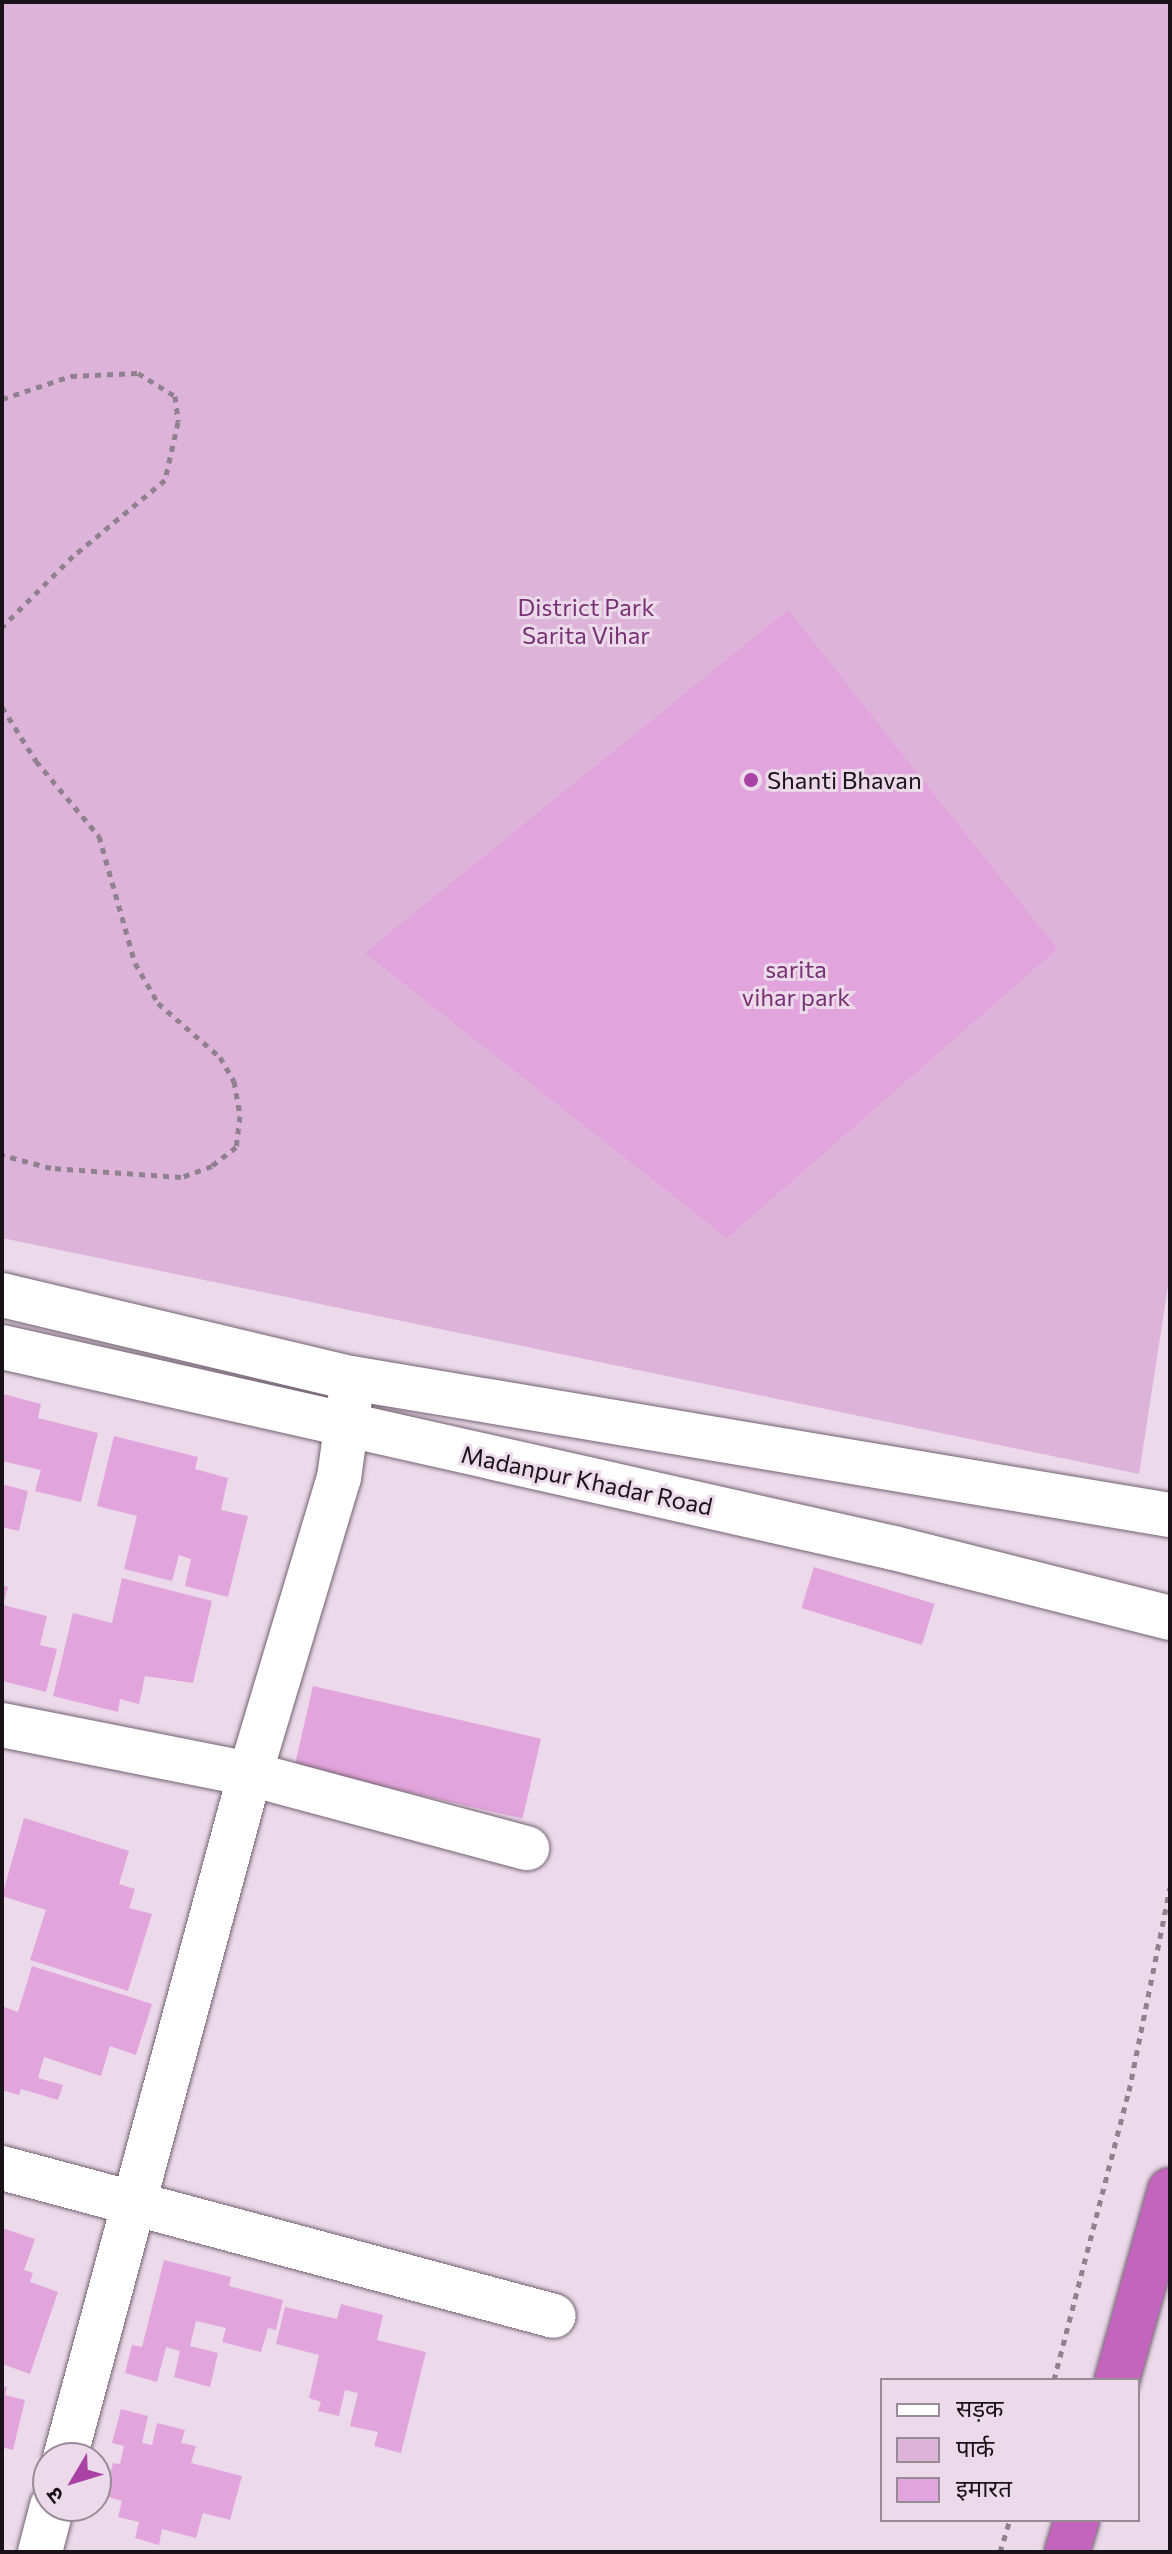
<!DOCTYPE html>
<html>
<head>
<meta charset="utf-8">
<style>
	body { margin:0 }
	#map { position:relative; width:1172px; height:2554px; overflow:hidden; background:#ecdaea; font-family:Commissioner,"Noto Sans Devanagari",sans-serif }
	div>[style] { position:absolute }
	.green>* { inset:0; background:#ddb3d9 }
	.building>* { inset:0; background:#e2a4dc; transform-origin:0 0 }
	.path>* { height:5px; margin-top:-2.5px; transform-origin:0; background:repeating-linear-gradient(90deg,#8f818d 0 6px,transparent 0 12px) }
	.roads { filter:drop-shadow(0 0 2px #726270) drop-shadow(0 0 2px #726270) }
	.minor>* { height:44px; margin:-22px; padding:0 22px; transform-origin:22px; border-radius:22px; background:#fff }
	.highway>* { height:44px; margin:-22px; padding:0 22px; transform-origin:22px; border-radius:22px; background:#c364bd }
	.dots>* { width:22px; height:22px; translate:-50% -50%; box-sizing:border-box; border:4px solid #ecdaea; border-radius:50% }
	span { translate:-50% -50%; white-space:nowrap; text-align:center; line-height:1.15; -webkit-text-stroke:6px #ecdaea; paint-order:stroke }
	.park-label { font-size:24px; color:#773073 }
	.poi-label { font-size:24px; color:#191218 }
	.left { translate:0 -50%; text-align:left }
	.street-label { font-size:24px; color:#191218 }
	.frame { position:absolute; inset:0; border:4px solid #191218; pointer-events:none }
	.legend { position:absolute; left:880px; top:2378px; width:260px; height:144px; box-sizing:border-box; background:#ecdaea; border:2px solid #988a96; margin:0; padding:10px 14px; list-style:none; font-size:24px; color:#191218 }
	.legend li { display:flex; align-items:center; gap:16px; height:40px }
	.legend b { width:40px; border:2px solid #988a96 }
	.north { position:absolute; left:32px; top:2442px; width:80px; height:80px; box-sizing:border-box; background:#ecdaea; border:2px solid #988a96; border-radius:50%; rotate:232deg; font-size:22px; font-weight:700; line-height:32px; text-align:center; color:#191218 }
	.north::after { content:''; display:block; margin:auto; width:28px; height:36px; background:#a942a4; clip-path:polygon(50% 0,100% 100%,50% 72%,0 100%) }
</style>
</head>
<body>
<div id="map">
	<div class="green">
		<div style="clip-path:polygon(2px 2px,1170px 2px,1170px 1273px,1139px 1474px,2px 1238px)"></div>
	</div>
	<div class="building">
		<div style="clip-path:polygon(788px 610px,1057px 949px,727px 1238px,365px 953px)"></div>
		<div style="clip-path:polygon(3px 1394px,41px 1404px,38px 1418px,98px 1433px,81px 1502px,35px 1491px,41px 1470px,2px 1461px)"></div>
		<div style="clip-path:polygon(114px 1436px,198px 1457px,195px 1469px,228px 1478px,221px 1510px,248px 1516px,228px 1597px,185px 1586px,191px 1559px,179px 1555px,172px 1581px,124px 1569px,137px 1516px,97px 1506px)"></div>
		<div style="clip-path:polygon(2px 1484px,28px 1491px,19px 1531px,2px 1527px)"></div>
		<div style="left:814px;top:1567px;width:126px;height:43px;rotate:17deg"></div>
		<div style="clip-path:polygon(122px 1578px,212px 1601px,193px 1683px,145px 1676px,139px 1704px,120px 1699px,118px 1712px,53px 1696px,73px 1613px,112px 1623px)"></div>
		<div style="clip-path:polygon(2px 1585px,8px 1587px,3px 1605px,47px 1616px,40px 1645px,57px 1649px,46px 1692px,2px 1681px)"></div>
		<div style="left:313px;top:1686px;width:234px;height:82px;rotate:13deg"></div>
		<div style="clip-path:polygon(24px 1818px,129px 1851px,119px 1884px,135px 1889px,129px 1908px,152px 1914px,128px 1991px,30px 1960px,46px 1910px,2px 1896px)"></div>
		<div style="clip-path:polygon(32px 1966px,152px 2004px,136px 2055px,110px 2046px,101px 2076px,44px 2057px,38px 2078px,63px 2085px,58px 2100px,21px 2089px,19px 2095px,2px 2090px,2px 2006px,18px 2012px)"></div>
		<div style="clip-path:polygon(2px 2228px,35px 2239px,24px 2270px,33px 2273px,30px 2282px,58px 2292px,30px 2374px,2px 2364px)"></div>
		<div style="clip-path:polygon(164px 2260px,231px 2277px,229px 2286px,283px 2300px,276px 2330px,268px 2328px,261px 2352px,222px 2342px,226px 2328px,196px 2321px,190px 2346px,218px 2353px,210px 2387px,174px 2377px,180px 2351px,166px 2347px,157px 2382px,125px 2373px,132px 2345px,142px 2347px)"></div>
		<div style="clip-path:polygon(341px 2304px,383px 2315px,377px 2340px,426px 2352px,401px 2453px,374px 2446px,378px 2432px,350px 2426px,358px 2393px,345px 2390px,339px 2416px,318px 2411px,321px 2402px,309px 2398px,319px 2355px,276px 2344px,285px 2307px,337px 2319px)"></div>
		<div style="clip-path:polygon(2px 2386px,7px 2387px,5px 2395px,25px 2400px,13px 2450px,2px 2447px)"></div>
		<div style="clip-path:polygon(121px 2409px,148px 2416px,142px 2443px,152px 2445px,157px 2423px,185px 2430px,181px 2443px,196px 2446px,191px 2463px,242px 2476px,230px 2520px,203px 2513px,196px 2538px,162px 2529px,159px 2545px,135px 2538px,139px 2522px,118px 2517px,122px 2501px,105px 2496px,113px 2463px,120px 2464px,124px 2446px,112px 2443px)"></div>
	</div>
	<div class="path">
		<div style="left:2px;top:399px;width:73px;rotate:-18.4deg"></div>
		<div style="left:71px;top:376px;width:67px;rotate:-2.6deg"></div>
		<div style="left:138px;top:373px;width:44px;rotate:31.9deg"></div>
		<div style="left:175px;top:396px;width:26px;rotate:83deg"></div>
		<div style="left:178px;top:422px;width:59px;rotate:102.6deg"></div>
		<div style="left:165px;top:480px;width:119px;rotate:140.4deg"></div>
		<div style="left:73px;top:556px;width:100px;rotate:135deg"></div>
		<div style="left:2px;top:707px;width:64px;rotate:57.8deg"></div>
		<div style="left:36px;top:761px;width:98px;rotate:50deg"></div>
		<div style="left:99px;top:836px;width:132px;rotate:74.2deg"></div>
		<div style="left:135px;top:963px;width:46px;rotate:60.1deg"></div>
		<div style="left:158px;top:1003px;width:82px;rotate:41.1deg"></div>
		<div style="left:220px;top:1057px;width:28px;rotate:60deg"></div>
		<div style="left:234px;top:1081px;width:36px;rotate:80deg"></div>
		<div style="left:240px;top:1116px;width:31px;rotate:97deg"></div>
		<div style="left:236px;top:1147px;width:31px;rotate:142deg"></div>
		<div style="left:212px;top:1166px;width:33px;rotate:160deg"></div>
		<div style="left:181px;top:1177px;width:130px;rotate:-176deg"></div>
		<div style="left:51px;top:1168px;width:51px;rotate:-165.1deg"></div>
		<div style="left:1054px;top:2380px;width:299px;rotate:-75.5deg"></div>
		<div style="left:1129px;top:2091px;width:207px;rotate:-78.6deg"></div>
		<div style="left:1000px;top:2552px;width:34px;rotate:-73deg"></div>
	</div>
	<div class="roads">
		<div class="minor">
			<div style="left:2px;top:1295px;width:359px;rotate:13.4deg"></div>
			<div style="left:351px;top:1378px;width:830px;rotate:9.5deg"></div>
			<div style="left:2px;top:1347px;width:914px;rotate:12.7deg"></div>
			<div style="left:894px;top:1548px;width:285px;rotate:14.2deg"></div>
			<div style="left:2px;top:1725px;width:253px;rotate:11.2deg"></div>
			<div style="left:250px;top:1774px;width:287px;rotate:15deg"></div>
			<div style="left:2px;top:2168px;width:571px;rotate:15.01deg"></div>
			<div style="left:65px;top:2458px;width:709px;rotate:-74.87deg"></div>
			<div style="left:250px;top:1774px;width:309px;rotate:-73.3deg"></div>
			<div style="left:339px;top:1478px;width:80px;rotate:-82.1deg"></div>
			<div style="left:40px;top:2552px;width:48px;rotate:-75.4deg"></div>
		</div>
		<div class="highway">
			<div style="left:1117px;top:2380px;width:197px;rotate:-74.4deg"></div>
			<div style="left:1067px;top:2552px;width:34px;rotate:-73deg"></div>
		</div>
	</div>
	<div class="dots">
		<div style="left:751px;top:780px;background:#a942a4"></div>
	</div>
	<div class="park-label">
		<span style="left:586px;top:621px">District Park<br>Sarita Vihar</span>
		<span style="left:796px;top:983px">sarita<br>vihar park</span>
	</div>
	<div class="poi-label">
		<span class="left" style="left:767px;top:780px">Shanti Bhavan</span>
	</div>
	<div class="street-label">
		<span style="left:587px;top:1480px;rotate:12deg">Madanpur Khadar Road</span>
	</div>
	<div class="frame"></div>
	<ul class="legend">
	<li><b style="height:10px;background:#fff"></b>सड़क</li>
	<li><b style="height:22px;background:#ddb3d9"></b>पार्क</li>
	<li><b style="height:22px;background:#e2a4dc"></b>इमारत</li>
	</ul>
	<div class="north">उ</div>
</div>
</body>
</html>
